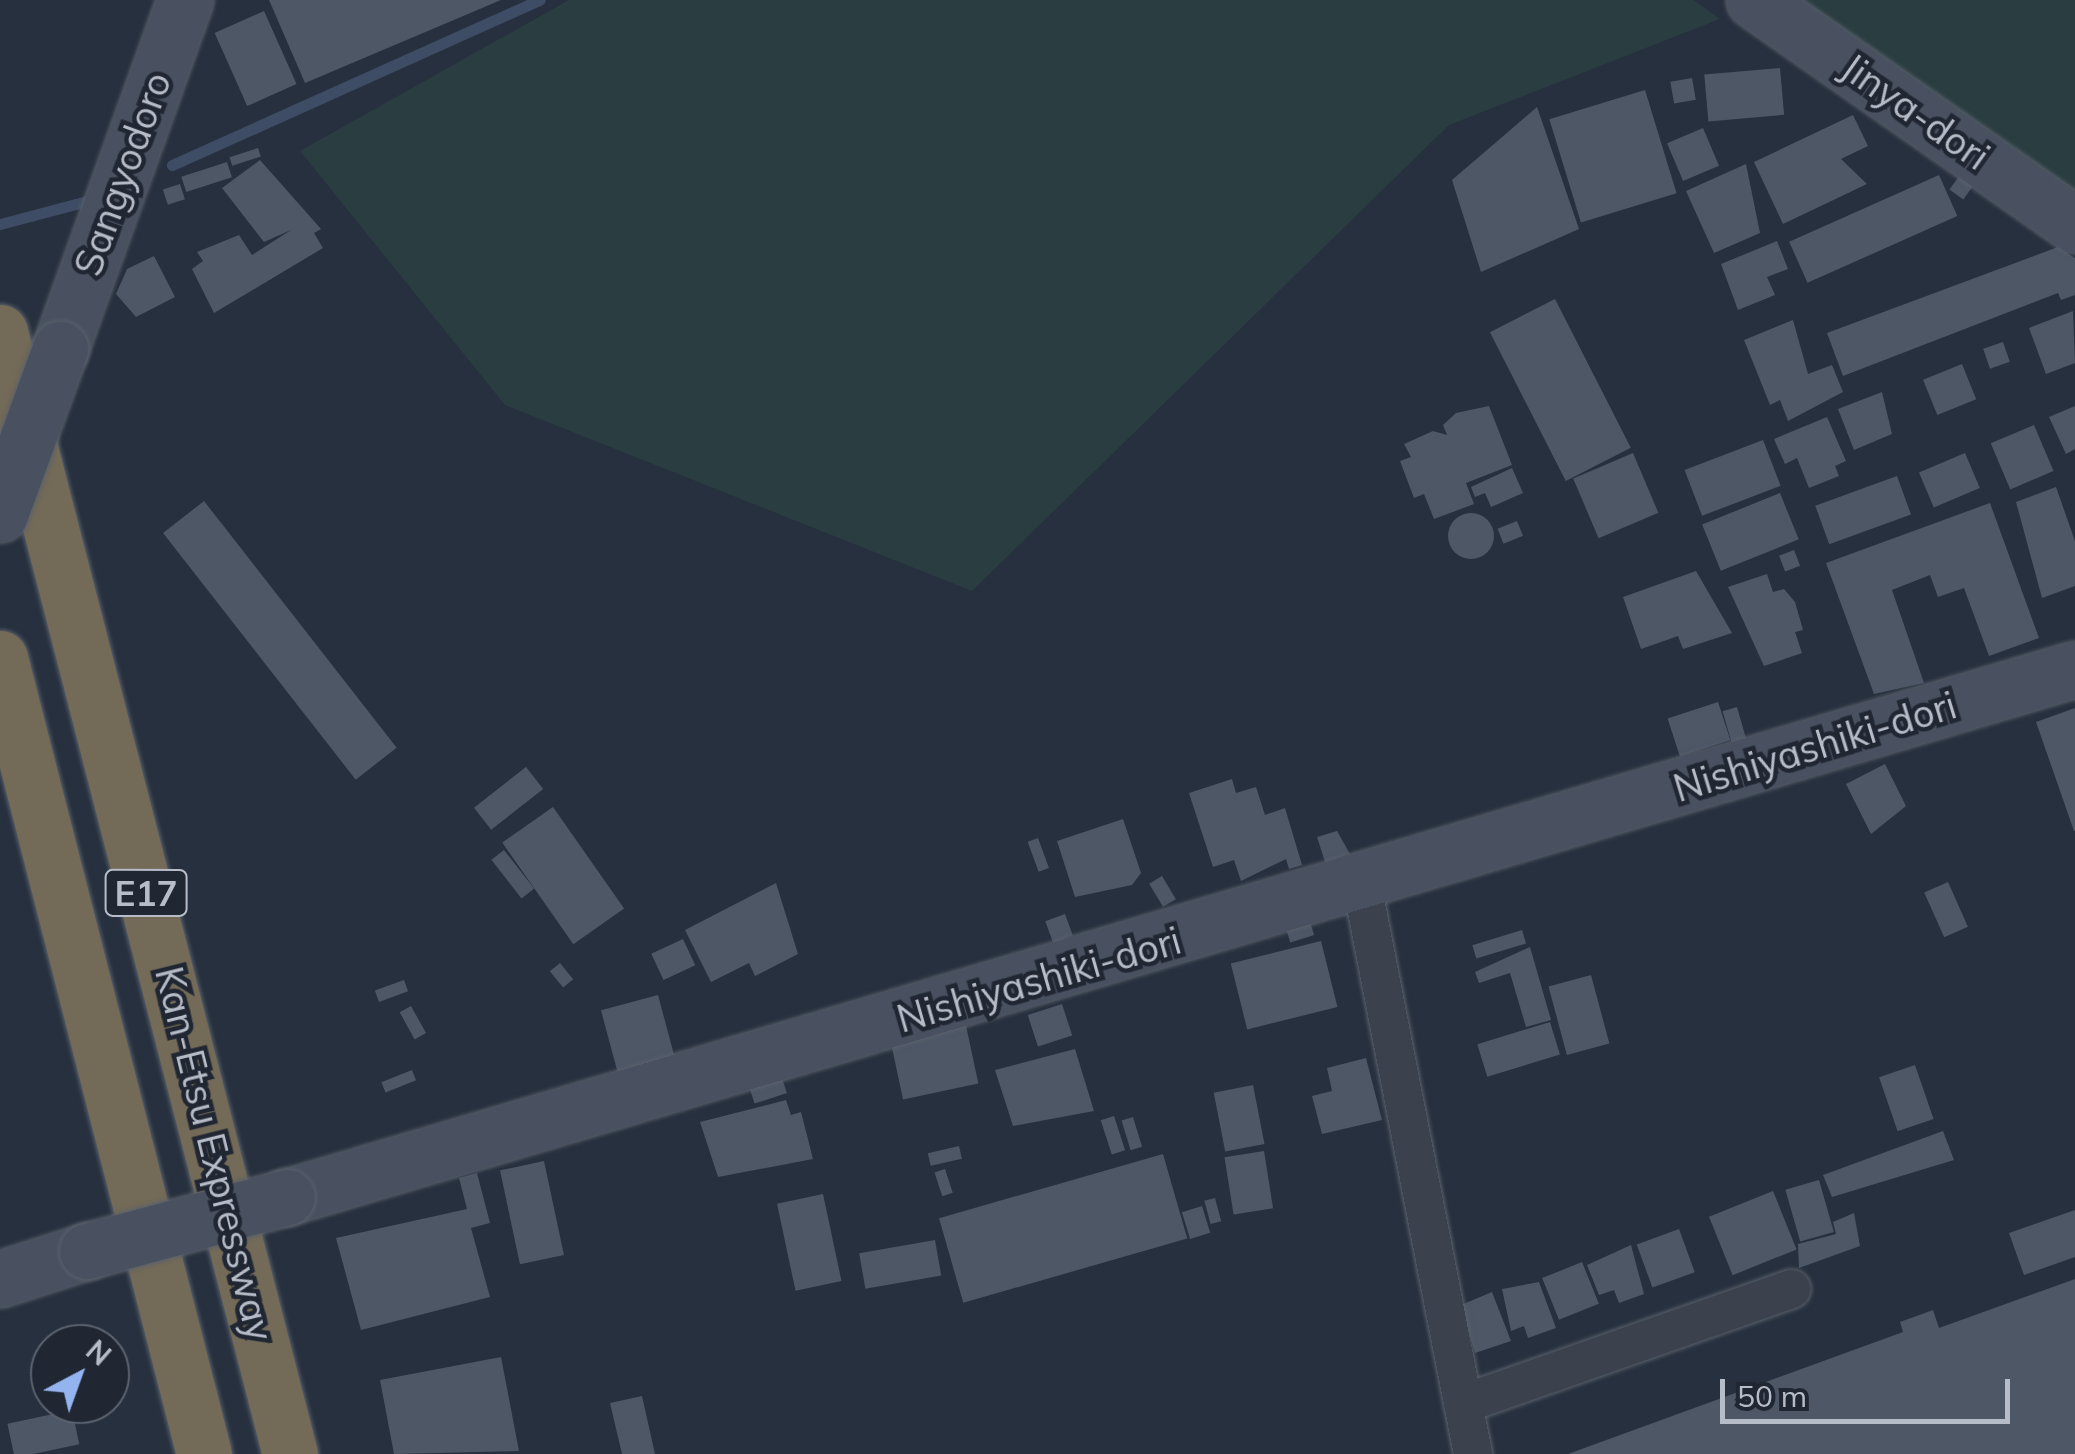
<!DOCTYPE html>
<html>
<head>
<meta charset="utf-8">
<style>
	body { margin:0 }
	#map { position:relative; width:2075px; height:1454px; overflow:hidden; background:#27303e; font-family:Mulish,sans-serif }
	div>[style] { position:absolute }
	.green>* { inset:0; background:#2a3d40 }
	.stream>* { height:11px; margin:-5.5px; padding:0 5.5px; transform-origin:5.5px; border-radius:5.5px; background:#3e4d65 }
	.building>* { inset:0; background:#4d5766; transform-origin:0 0 }
	.round { border-radius:50% }
	.roads { filter:drop-shadow(0 0 2px #59606b) drop-shadow(0 0 2px #59606b) }
	.street>* { height:38px; margin:-19px; padding:0 19px; transform-origin:19px; border-radius:19px; background:#3b424e }
	.secondary>* { height:55px; margin:-27.5px; padding:0 27.5px; transform-origin:27.5px; border-radius:27.5px; background:#495160 }
	.highway>* { height:55px; margin:-27.5px; padding:0 27.5px; transform-origin:27.5px; border-radius:27.5px; background:#736a58 }
	.bridges { filter:drop-shadow(0 0 2px #59606b) drop-shadow(0 0 2px #59606b) }
	.secondary-bridge>* { height:55px; margin:-27.5px; padding:0 27.5px; transform-origin:27.5px; border-radius:27.5px; background:#495160 }
	span { translate:-50% -50%; white-space:nowrap; text-align:center; line-height:1.15; -webkit-text-stroke:9px #202733; paint-order:stroke }
	.shield-label span { padding:2px 8px; background:#202733; border:2px solid; border-radius:8px; -webkit-text-stroke-width:0 }
	.shield-label { font-size:35px; color:#b7bdc8; font-weight:700 }
	.street-label { font-size:38px; color:#b7bdc8 }
	.north { position:absolute; left:30px; top:1324px; width:100px; height:100px; box-sizing:border-box; background:#202733; border:2px solid #5c636f; border-radius:50%; rotate:41deg; font-size:28px; font-weight:700; line-height:40px; text-align:center; color:#b7bdc8 }
	.north::after { content:''; display:block; margin:auto; width:35px; height:45px; background:#94b4f0; clip-path:polygon(50% 0,100% 100%,50% 72%,0 100%) }
	.scale { position:absolute; left:1720px; top:1379px; width:290px; height:45px; box-sizing:border-box; border:5px solid #b7bdc8; border-top:0; padding-left:12px; font-size:30px; line-height:35px; white-space:nowrap; color:#b7bdc8; -webkit-text-stroke:8px #202733; paint-order:stroke }
</style>
</head>
<body>
<div id="map">
	<div class="green">
		<div style="clip-path:polygon(569px 0,1694px 0,1720px 19px,1449px 125px,972px 591px,505px 405px,300px 151px)"></div>
		<div style="clip-path:polygon(1757px 0,2075px 0,2075px 223px)"></div>
	</div>
	<div class="stream">
		<div style="left:172px;top:165px;width:403px;rotate:-24.2deg"></div>
		<div style="left:0;top:224px;width:90px;rotate:-14.8deg"></div>
	</div>
	<div class="building">
		<div style="clip-path:polygon(269px 0,501px 0,305px 83px)"></div>
		<div style="left:264px;top:11px;width:80px;height:54px;rotate:66deg"></div>
		<div style="left:1780px;top:68px;width:47px;height:76px;rotate:85deg"></div>
		<div style="left:1692px;top:78px;width:22px;height:22px;rotate:80deg"></div>
		<div style="left:1645px;top:90px;width:108px;height:100px;rotate:73deg"></div>
		<div style="clip-path:polygon(1537px 107px,1579px 229px,1481px 272px,1452px 180px)"></div>
		<div style="clip-path:polygon(1853px 115px,1868px 146px,1841px 159px,1867px 184px,1783px 224px,1754px 162px)"></div>
		<div style="left:1703px;top:128px;width:41px;height:39px;rotate:67deg"></div>
		<div style="left:258px;top:148px;width:9px;height:30px;rotate:72deg"></div>
		<div style="clip-path:polygon(260px 160px,321px 229px,314px 233px,323px 248px,214px 313px,192px 269px,203px 261px,197px 252px,239px 235px,252px 255px,291px 230px,264px 242px,222px 188px)"></div>
		<div style="left:227px;top:162px;width:16px;height:48px;rotate:72deg"></div>
		<div style="clip-path:polygon(1746px 164px,1760px 233px,1714px 253px,1686px 191px)"></div>
		<div style="left:1939px;top:175px;width:45px;height:164px;rotate:66deg"></div>
		<div style="left:1960px;top:175px;width:17px;height:18px;rotate:36deg"></div>
		<div style="left:180px;top:184px;width:16px;height:18px;rotate:72deg"></div>
		<div style="clip-path:polygon(1777px 241px,1788px 269px,1767px 277px,1775px 295px,1738px 310px,1721px 264px)"></div>
		<div style="clip-path:polygon(2058px 247px,2075px 258px,2075px 295px,2061px 300px,2058px 293px,1843px 376px,1827px 333px)"></div>
		<div style="clip-path:polygon(154px 256px,175px 297px,136px 317px,116px 294px,127px 269px)"></div>
		<div style="left:1555px;top:299px;width:167px;height:73px;rotate:63deg"></div>
		<div style="clip-path:polygon(2073px 311px,2075px 363px,2046px 374px,2029px 328px)"></div>
		<div style="clip-path:polygon(1793px 320px,1808px 374px,1832px 365px,1843px 392px,1788px 421px,1780px 400px,1770px 405px,1744px 340px)"></div>
		<div style="left:2003px;top:342px;width:21px;height:21px;rotate:71deg"></div>
		<div style="left:1962px;top:364px;width:38px;height:42px;rotate:68deg"></div>
		<div style="clip-path:polygon(1882px 392px,1892px 434px,1854px 450px,1838px 409px)"></div>
		<div style="clip-path:polygon(1489px 406px,1512px 465px,1466px 483px,1474px 504px,1434px 519px,1424px 494px,1414px 498px,1400px 461px,1411px 457px,1404px 444px,1433px 431px,1447px 435px,1443px 425px,1456px 413px)"></div>
		<div style="clip-path:polygon(2075px 406px,2075px 449px,2066px 454px,2049px 417px)"></div>
		<div style="clip-path:polygon(1827px 417px,1846px 461px,1835px 466px,1839px 476px,1809px 488px,1797px 458px,1785px 464px,1774px 439px)"></div>
		<div style="left:2034px;top:425px;width:50px;height:47px;rotate:67deg"></div>
		<div style="left:1763px;top:440px;width:49px;height:84px;rotate:69deg"></div>
		<div style="left:1633px;top:453px;width:65px;height:65px;rotate:67deg"></div>
		<div style="left:1965px;top:453px;width:38px;height:50px;rotate:67deg"></div>
		<div style="clip-path:polygon(1512px 468px,1523px 493px,1491px 507px,1485px 493px,1475px 497px,1471px 487px)"></div>
		<div style="left:1897px;top:476px;width:41px;height:87px;rotate:70deg"></div>
		<div style="clip-path:polygon(2056px 487px,2075px 541px,2075px 586px,2042px 598px,2016px 502px)"></div>
		<div style="left:1780px;top:493px;width:50px;height:84px;rotate:68deg"></div>
		<div style="left:204px;top:501px;width:313px;height:52px;rotate:52deg"></div>
		<div style="clip-path:polygon(1990px 503px,2039px 638px,1989px 656px,1964px 588px,1938px 597px,1930px 575px,1892px 590px,1924px 683px,1874px 694px,1826px 563px)"></div>
		<div class="round" style="left:1448px;top:513px;width:46px;height:46px"></div>
		<div style="left:1517px;top:521px;width:16px;height:21px;rotate:68deg"></div>
		<div style="left:1794px;top:550px;width:17px;height:16px;rotate:69deg"></div>
		<div style="clip-path:polygon(1696px 571px,1732px 633px,1683px 649px,1678px 636px,1641px 649px,1623px 597px)"></div>
		<div style="clip-path:polygon(1767px 574px,1773px 592px,1784px 589px,1795px 602px,1803px 630px,1795px 632px,1802px 653px,1764px 666px,1728px 587px)"></div>
		<div style="left:1718px;top:702px;width:40px;height:53px;rotate:72deg"></div>
		<div style="left:1737px;top:707px;width:32px;height:15px;rotate:74deg"></div>
		<div style="clip-path:polygon(2075px 708px,2075px 831px,2074px 831px,2036px 722px)"></div>
		<div style="clip-path:polygon(1885px 764px,1906px 806px,1871px 834px,1846px 784px)"></div>
		<div style="left:526px;top:767px;width:28px;height:66px;rotate:52deg"></div>
		<div style="clip-path:polygon(1232px 779px,1236px 793px,1256px 787px,1265px 815px,1285px 808px,1302px 865px,1289px 869px,1286px 859px,1241px 881px,1234px 860px,1213px 867px,1189px 793px)"></div>
		<div style="left:553px;top:807px;width:124px;height:62px;rotate:55deg"></div>
		<div style="clip-path:polygon(1123px 819px,1141px 873px,1132px 885px,1075px 897px,1057px 841px)"></div>
		<div style="clip-path:polygon(1337px 831px,1350px 854px,1325px 862px,1317px 837px)"></div>
		<div style="left:1038px;top:838px;width:32px;height:11px;rotate:70deg"></div>
		<div style="left:504px;top:850px;width:49px;height:16px;rotate:52deg"></div>
		<div style="left:1162px;top:876px;width:27px;height:15px;rotate:59deg"></div>
		<div style="left:1948px;top:882px;width:49px;height:26px;rotate:66deg"></div>
		<div style="clip-path:polygon(776px 883px,798px 954px,755px 976px,749px 963px,711px 982px,685px 930px)"></div>
		<div style="left:1065px;top:914px;width:23px;height:21px;rotate:70deg"></div>
		<div style="left:1308px;top:915px;width:21px;height:25px;rotate:73deg"></div>
		<div style="left:1522px;top:930px;width:14px;height:52px;rotate:73deg"></div>
		<div style="left:683px;top:939px;width:29px;height:35px;rotate:65deg"></div>
		<div style="left:1321px;top:941px;width:68px;height:93px;rotate:76deg"></div>
		<div style="clip-path:polygon(1530px 947px,1551px 1020px,1526px 1027px,1510px 973px,1479px 983px,1475px 972px)"></div>
		<div style="left:560px;top:963px;width:21px;height:13px;rotate:51deg"></div>
		<div style="left:1591px;top:975px;width:71px;height:44px;rotate:75deg"></div>
		<div style="left:404px;top:980px;width:12px;height:31px;rotate:70deg"></div>
		<div style="left:658px;top:995px;width:68px;height:59px;rotate:75deg"></div>
		<div style="left:1062px;top:1004px;width:33px;height:36px;rotate:72deg"></div>
		<div style="left:411px;top:1006px;width:31px;height:13px;rotate:61deg"></div>
		<div style="left:964px;top:1016px;width:69px;height:77px;rotate:78deg"></div>
		<div style="left:1550px;top:1022px;width:34px;height:76px;rotate:73deg"></div>
		<div style="clip-path:polygon(1075px 1049px,1094px 1111px,1013px 1126px,995px 1070px)"></div>
		<div style="clip-path:polygon(1366px 1058px,1382px 1120px,1322px 1134px,1312px 1096px,1332px 1091px,1327px 1068px)"></div>
		<div style="left:1915px;top:1065px;width:57px;height:38px;rotate:71deg"></div>
		<div style="left:412px;top:1070px;width:11px;height:33px;rotate:68deg"></div>
		<div style="left:781px;top:1075px;width:19px;height:34px;rotate:72deg"></div>
		<div style="left:1253px;top:1085px;width:60px;height:40px;rotate:79deg"></div>
		<div style="clip-path:polygon(786px 1100px,791px 1115px,801px 1112px,813px 1159px,718px 1177px,700px 1122px)"></div>
		<div style="left:1114px;top:1116px;width:36px;height:14px;rotate:72deg"></div>
		<div style="left:1133px;top:1117px;width:31px;height:12px;rotate:73deg"></div>
		<div style="clip-path:polygon(1943px 1131px,1954px 1160px,1832px 1197px,1823px 1175px)"></div>
		<div style="left:959px;top:1146px;width:13px;height:32px;rotate:77deg"></div>
		<div style="left:1264px;top:1151px;width:58px;height:40px;rotate:81deg"></div>
		<div style="left:1163px;top:1154px;width:88px;height:233px;rotate:74deg"></div>
		<div style="left:544px;top:1161px;width:96px;height:45px;rotate:78deg"></div>
		<div style="left:945px;top:1169px;width:25px;height:11px;rotate:72deg"></div>
		<div style="clip-path:polygon(477px 1173px,490px 1223px,471px 1228px,490px 1297px,361px 1330px,336px 1238px,467px 1209px,459px 1178px)"></div>
		<div style="left:1819px;top:1180px;width:54px;height:35px;rotate:74deg"></div>
		<div style="left:1773px;top:1191px;width:63px;height:69px;rotate:68deg"></div>
		<div style="left:823px;top:1194px;width:89px;height:47px;rotate:78deg"></div>
		<div style="left:1215px;top:1198px;width:24px;height:11px;rotate:75deg"></div>
		<div style="left:1202px;top:1206px;width:28px;height:21px;rotate:73deg"></div>
		<div style="clip-path:polygon(2075px 1210px,2075px 1257px,2024px 1275px,2009px 1233px)"></div>
		<div style="clip-path:polygon(1854px 1213px,1860px 1246px,1799px 1268px,1798px 1244px,1836px 1234px,1833px 1222px)"></div>
		<div style="left:1679px;top:1229px;width:46px;height:45px;rotate:70deg"></div>
		<div style="left:935px;top:1240px;width:36px;height:77px;rotate:80deg"></div>
		<div style="clip-path:polygon(1631px 1245px,1644px 1294px,1619px 1303px,1614px 1290px,1599px 1295px,1587px 1265px)"></div>
		<div style="left:1582px;top:1262px;width:45px;height:43px;rotate:68deg"></div>
		<div style="clip-path:polygon(2075px 1279px,2075px 1454px,1568px 1454px,1903px 1332px,1900px 1322px,1933px 1310px,1939px 1328px)"></div>
		<div style="clip-path:polygon(1539px 1282px,1556px 1328px,1528px 1338px,1524px 1326px,1511px 1331px,1502px 1289px)"></div>
		<div style="clip-path:polygon(1492px 1292px,1511px 1341px,1475px 1353px,1461px 1305px)"></div>
		<div style="clip-path:polygon(501px 1357px,519px 1451px,394px 1454px,380px 1380px)"></div>
		<div style="clip-path:polygon(642px 1396px,655px 1454px,622px 1454px,610px 1403px)"></div>
		<div style="left:72px;top:1410px;width:35px;height:66px;rotate:78deg"></div>
	</div>
	<div class="roads">
		<div class="street">
			<div style="left:1362px;top:885px;width:580px;rotate:78.96deg"></div>
			<div style="left:1463px;top:1404px;width:348px;rotate:-19.3deg"></div>
		</div>
		<div class="secondary">
			<div style="left:1754px;top:0;width:392px;rotate:35deg"></div>
			<div style="left:60px;top:349px;width:371px;rotate:-70.3deg"></div>
			<div style="left:287px;top:1197px;width:1864px;rotate:-16.45deg"></div>
			<div style="left:0;top:1279px;width:91px;rotate:-17.8deg"></div>
		</div>
		<div class="highway">
			<div style="left:0;top:332px;width:1159px;rotate:75.51deg"></div>
			<div style="left:0;top:658px;width:822px;rotate:75.63deg"></div>
		</div>
	</div>
	<div class="bridges">
		<div class="secondary-bridge">
			<div style="left:0;top:514px;width:176px;rotate:-70deg"></div>
			<div style="left:87px;top:1251px;width:207px;rotate:-15.1deg"></div>
		</div>
	</div>
	<div class="shield-label">
		<span style="left:146px;top:893px">E17</span>
	</div>
	<div class="street-label">
		<span style="left:1915px;top:112px;rotate:35deg">Jinya-dori</span>
		<span style="left:123px;top:174px;rotate:-70deg">Sangyodoro</span>
		<span style="left:1815px;top:747px;rotate:-17deg">Nishiyashiki-dori</span>
		<span style="left:1039px;top:980px;rotate:-16deg">Nishiyashiki-dori</span>
		<span style="left:214px;top:1154px;rotate:76deg">Kan-Etsu Expressway</span>
	</div>
	<div class="north">N</div>
	<div class="scale">50 m</div>
</div>
</body>
</html>
